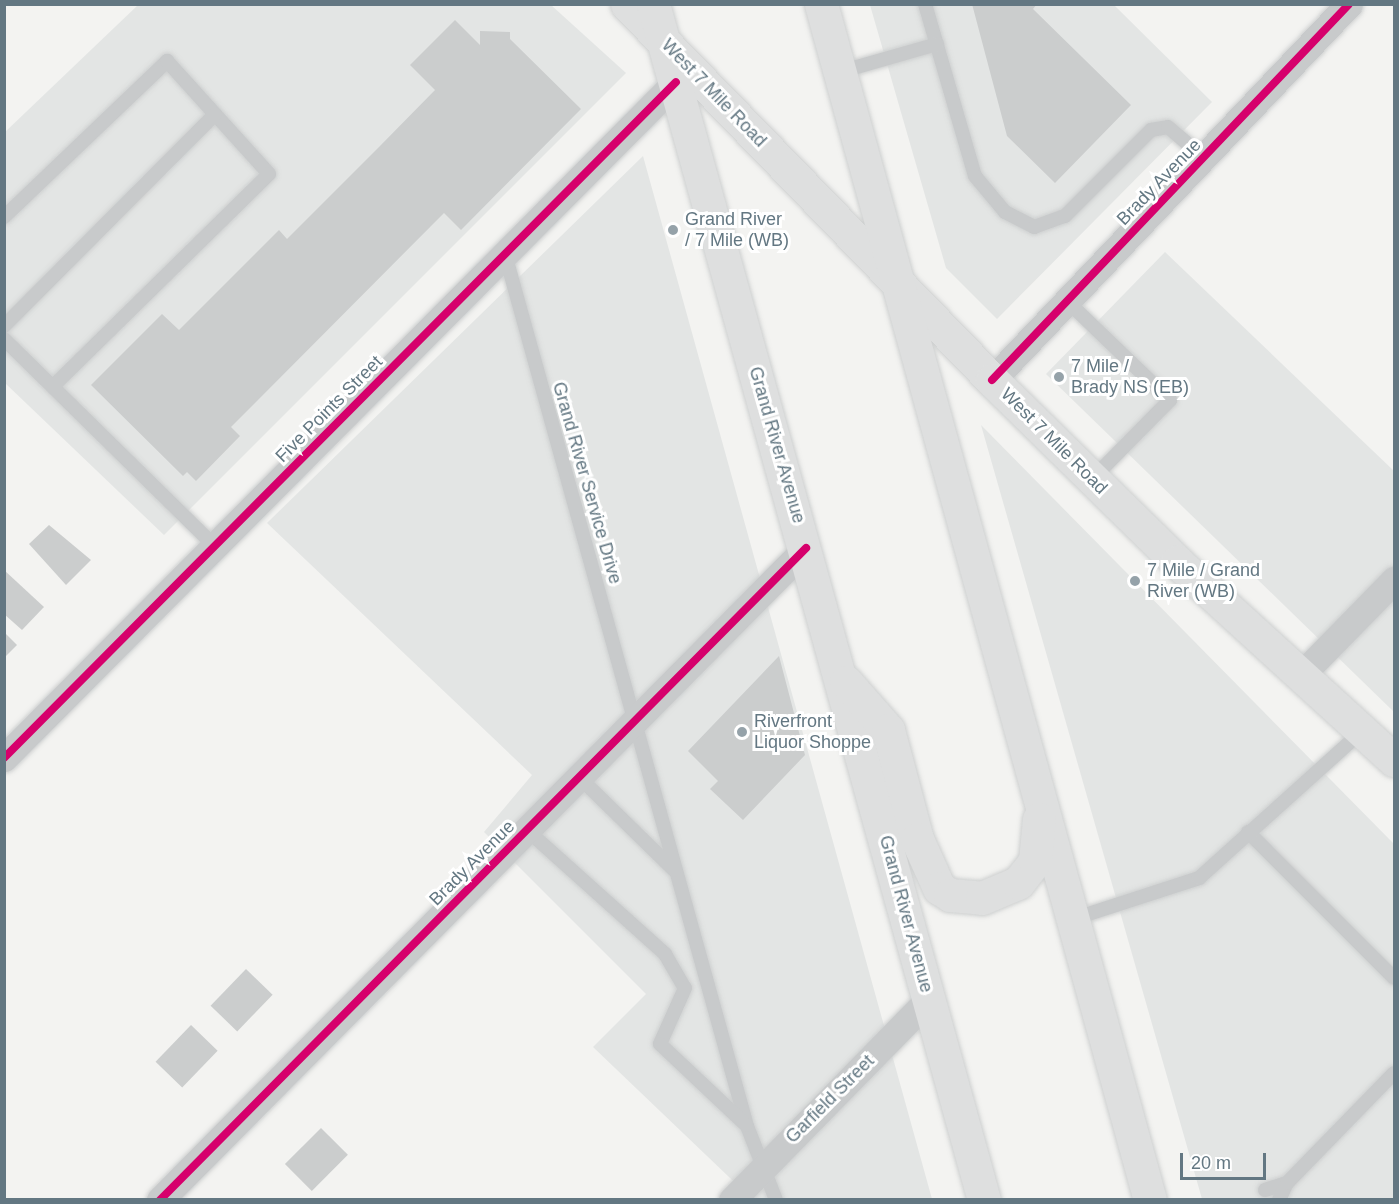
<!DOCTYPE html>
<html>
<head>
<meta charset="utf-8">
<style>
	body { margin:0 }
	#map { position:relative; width:1399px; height:1204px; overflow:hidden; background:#f3f3f1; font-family:Helvetica,sans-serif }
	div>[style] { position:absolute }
	.built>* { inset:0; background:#e3e5e4 }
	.building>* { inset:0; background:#cbcdcd; transform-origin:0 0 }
	.roads { filter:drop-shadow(0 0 2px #ced0d0) drop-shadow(0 0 2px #ced0d0) }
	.service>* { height:14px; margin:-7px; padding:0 7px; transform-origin:7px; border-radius:7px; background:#c8cacb }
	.minor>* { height:27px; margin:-13.5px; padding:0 13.5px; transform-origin:13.5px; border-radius:13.5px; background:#c8cacb }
	.secondary>* { height:33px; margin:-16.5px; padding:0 16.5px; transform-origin:16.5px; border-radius:16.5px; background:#dedfdf }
	.primary>* { height:33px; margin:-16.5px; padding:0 16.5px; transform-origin:16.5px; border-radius:16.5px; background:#dedfdf }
	.cycleway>* { height:8px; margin:-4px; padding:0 4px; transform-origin:4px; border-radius:4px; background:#d6006c }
	.dots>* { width:16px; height:16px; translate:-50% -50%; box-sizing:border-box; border:3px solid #fff; border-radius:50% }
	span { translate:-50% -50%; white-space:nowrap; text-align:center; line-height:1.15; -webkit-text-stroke:6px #fff; paint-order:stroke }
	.street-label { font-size:18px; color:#637782 }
	.poi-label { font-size:18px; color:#637782 }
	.left { translate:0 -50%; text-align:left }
	.frame { position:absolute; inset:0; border:6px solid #637782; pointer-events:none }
	.scale { position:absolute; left:1180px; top:1153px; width:86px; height:27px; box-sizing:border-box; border:3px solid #637782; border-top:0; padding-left:8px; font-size:18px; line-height:21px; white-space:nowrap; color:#637782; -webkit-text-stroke:4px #fff; paint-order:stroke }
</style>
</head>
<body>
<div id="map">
	<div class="built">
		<div style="clip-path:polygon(138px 5px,551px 5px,626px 73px,164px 535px,5px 383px,4px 133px)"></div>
		<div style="clip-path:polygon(870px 5px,1114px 5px,1212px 102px,997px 319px,946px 268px)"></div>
		<div style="clip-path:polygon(643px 156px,932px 1199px,752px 1199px,593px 1047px,646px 994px,484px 832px,532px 775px,267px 523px)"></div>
		<div style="clip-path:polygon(1165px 252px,1394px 471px,1394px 712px,1046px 374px)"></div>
		<div style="clip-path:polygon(981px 425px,1394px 844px,1394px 1199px,1202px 1199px)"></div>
	</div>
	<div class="building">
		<div style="clip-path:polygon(972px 4px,1037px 4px,1033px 9px,1131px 105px,1055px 183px,1007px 136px)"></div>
		<div style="clip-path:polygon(455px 20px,480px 45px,480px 31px,510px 32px,510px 39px,581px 109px,461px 230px,444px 213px,231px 427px,240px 436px,196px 481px,187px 472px,183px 476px,91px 385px,162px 314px,179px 330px,279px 230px,287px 239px,379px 147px,435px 90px,410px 65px)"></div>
		<div style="clip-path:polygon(49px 525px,91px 560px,66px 585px,29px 544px)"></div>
		<div style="clip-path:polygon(4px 570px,44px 607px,22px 630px,4px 614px)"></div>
		<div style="clip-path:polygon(5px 633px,17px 645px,5px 657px)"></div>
		<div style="clip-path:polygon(779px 656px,805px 755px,743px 820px,710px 789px,718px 781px,688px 751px)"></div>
		<div style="left:246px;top:969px;width:37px;height:51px;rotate:44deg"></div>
		<div style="left:191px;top:1025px;width:37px;height:51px;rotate:44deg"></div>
		<div style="left:321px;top:1128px;width:38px;height:51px;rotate:45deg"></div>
	</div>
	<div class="roads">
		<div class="service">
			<div style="left:925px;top:4px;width:179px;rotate:73.8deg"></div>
			<div style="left:975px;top:176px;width:47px;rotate:50.2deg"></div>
			<div style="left:1005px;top:212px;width:33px;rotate:27deg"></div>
			<div style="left:1034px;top:227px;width:33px;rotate:-20deg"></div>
			<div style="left:1065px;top:216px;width:122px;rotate:-45deg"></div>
			<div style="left:1151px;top:130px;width:17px;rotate:-10deg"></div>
			<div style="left:1168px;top:127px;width:46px;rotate:40.6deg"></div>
			<div style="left:839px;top:72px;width:102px;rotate:-15.9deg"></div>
			<div style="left:4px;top:217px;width:226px;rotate:-43.7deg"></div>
			<div style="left:167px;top:61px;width:152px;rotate:47.9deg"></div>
			<div style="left:269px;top:174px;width:303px;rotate:135.5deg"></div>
			<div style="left:505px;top:254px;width:905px;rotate:74.49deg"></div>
			<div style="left:747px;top:1126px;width:79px;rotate:68.6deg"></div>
			<div style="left:1067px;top:301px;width:143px;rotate:43.9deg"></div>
			<div style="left:1170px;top:400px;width:111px;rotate:134.6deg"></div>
			<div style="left:4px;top:326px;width:299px;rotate:-45.1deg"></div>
			<div style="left:4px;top:339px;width:296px;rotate:44.5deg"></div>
			<div style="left:579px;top:777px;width:133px;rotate:44.4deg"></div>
			<div style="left:527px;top:830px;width:186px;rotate:41.9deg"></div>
			<div style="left:665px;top:954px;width:39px;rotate:60deg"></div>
			<div style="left:685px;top:988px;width:61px;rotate:114.1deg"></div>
			<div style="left:660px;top:1044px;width:118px;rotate:43.3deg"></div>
			<div style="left:1248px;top:832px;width:206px;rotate:45deg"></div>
			<div style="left:1073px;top:919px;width:133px;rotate:-18deg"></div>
			<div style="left:1199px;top:878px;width:219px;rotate:-42deg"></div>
			<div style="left:1265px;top:1190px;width:23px;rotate:-18deg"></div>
			<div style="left:1279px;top:1200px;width:19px;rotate:-65deg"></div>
			<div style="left:1287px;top:1183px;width:153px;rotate:-45.8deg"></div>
		</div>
		<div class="minor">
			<div style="left:992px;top:380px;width:518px;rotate:-46.48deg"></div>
			<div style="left:1302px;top:674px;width:132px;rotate:-45.6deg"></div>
			<div style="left:4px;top:758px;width:953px;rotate:-45.17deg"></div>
			<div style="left:160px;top:1200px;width:918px;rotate:-45.26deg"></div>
			<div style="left:732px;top:1200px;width:281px;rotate:-45.6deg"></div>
		</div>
		<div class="secondary">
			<div style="left:627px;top:4px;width:524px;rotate:45.85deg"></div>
			<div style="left:992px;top:380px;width:260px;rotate:44.5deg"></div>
			<div style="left:1177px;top:562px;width:294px;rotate:42.4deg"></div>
		</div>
		<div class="primary">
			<div style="left:653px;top:4px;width:1241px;rotate:74.53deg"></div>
			<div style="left:821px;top:4px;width:1240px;rotate:74.62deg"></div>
			<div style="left:846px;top:682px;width:64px;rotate:48.8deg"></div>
			<div style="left:888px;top:730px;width:113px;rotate:75.1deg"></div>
			<div style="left:917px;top:839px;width:54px;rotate:65.8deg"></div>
			<div style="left:939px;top:888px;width:13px;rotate:32deg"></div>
			<div style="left:950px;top:895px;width:32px;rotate:5deg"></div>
			<div style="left:982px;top:898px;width:39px;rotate:-23deg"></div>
			<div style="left:1018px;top:883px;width:28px;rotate:-52deg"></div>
			<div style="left:1035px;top:861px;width:42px;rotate:-84.6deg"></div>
		</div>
	</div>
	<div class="cycleway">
		<div style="left:992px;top:380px;width:518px;rotate:-46.48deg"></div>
		<div style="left:4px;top:758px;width:953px;rotate:-45.17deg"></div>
		<div style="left:160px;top:1200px;width:918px;rotate:-45.26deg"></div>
	</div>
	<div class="dots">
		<div style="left:673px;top:230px;background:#95a2a9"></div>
		<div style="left:1059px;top:377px;background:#95a2a9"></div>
		<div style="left:1135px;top:581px;background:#95a2a9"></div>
		<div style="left:742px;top:732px;background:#95a2a9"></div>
	</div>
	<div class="street-label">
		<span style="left:714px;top:93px;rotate:46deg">West 7 Mile Road</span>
		<span style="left:1159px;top:182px;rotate:-46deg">Brady Avenue</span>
		<span style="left:329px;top:409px;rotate:-45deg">Five Points Street</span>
		<span style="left:1054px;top:441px;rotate:45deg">West 7 Mile Road</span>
		<span style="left:777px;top:445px;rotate:74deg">Grand River Avenue</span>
		<span style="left:587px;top:483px;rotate:74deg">Grand River Service Drive</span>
		<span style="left:472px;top:863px;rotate:-45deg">Brady Avenue</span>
		<span style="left:906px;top:914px;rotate:75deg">Grand River Avenue</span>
		<span style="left:830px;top:1099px;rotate:-45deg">Garfield Street</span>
	</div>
	<div class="poi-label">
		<span class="left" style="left:685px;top:230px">Grand River<br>/ 7 Mile (WB)</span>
		<span class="left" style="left:1071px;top:377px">7 Mile /<br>Brady NS (EB)</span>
		<span class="left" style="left:1147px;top:581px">7 Mile / Grand<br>River (WB)</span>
		<span class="left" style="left:754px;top:732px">Riverfront<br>Liquor Shoppe</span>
	</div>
	<div class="frame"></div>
	<div class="scale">20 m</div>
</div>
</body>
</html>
